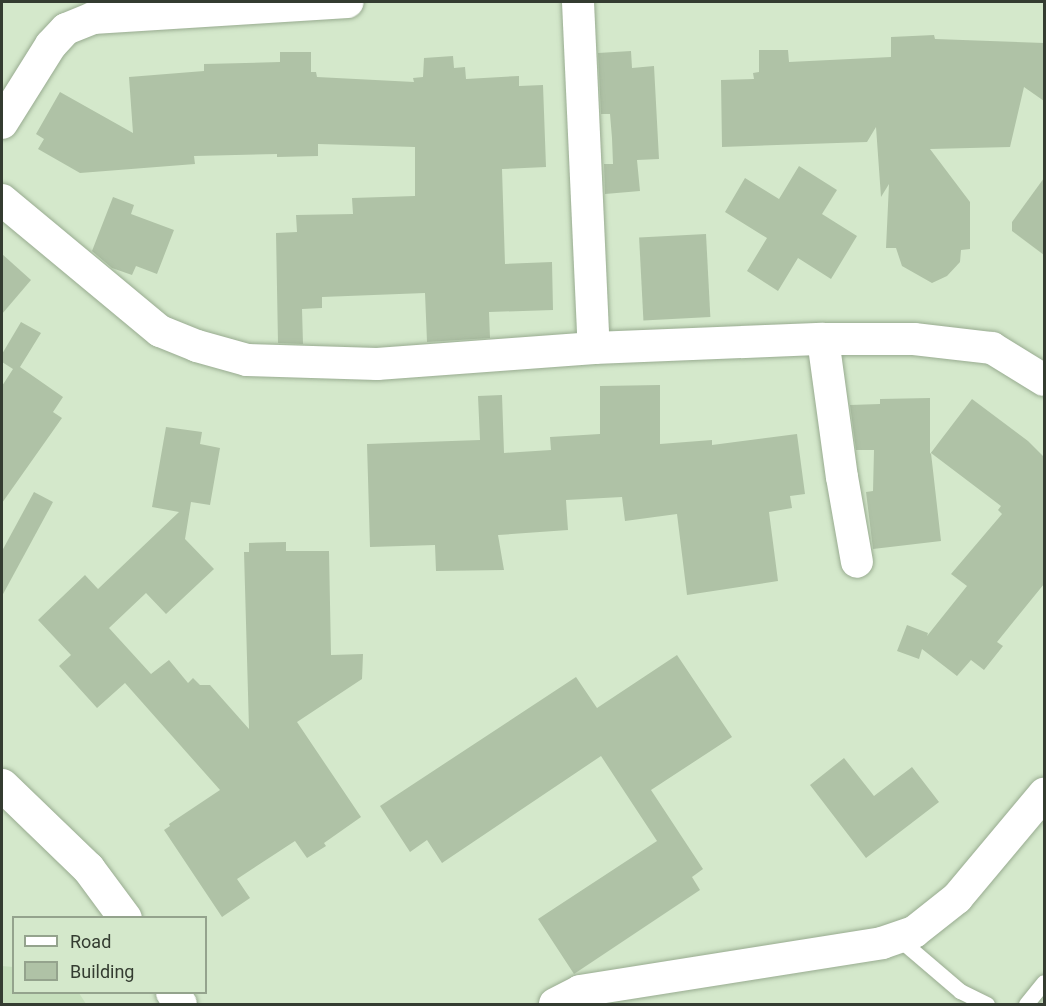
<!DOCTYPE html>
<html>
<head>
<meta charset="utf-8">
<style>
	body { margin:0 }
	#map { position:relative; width:1046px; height:1006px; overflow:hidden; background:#d4e8cb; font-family:Roboto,sans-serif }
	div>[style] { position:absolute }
	.built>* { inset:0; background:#c6dfbc }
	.building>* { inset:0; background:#afc2a6; transform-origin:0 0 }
	.roads { filter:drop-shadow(0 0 2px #98ab90) drop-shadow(0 0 2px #98ab90) }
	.lane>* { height:15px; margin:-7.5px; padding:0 7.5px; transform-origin:7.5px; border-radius:7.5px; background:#fff }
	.street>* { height:32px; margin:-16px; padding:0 16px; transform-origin:16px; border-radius:16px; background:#fff }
	.secondary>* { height:33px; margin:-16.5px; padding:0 16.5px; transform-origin:16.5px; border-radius:16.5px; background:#fff }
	span { translate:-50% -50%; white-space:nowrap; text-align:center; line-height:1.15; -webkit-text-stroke:6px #d4e8cb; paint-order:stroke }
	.frame { position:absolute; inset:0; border:3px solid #343c31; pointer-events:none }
	.legend { position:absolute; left:12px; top:916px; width:195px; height:78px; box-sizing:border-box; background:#d4e8cb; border:2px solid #94a38d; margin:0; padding:8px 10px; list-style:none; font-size:18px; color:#343c31 }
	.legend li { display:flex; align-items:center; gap:12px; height:30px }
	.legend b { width:30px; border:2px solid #94a38d }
</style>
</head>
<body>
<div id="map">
	<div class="built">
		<div style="clip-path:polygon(2px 966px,13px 967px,14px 992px,79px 993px,86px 1004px,2px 1004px)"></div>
	</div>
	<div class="building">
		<div style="clip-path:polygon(934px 35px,935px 39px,1044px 43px,1044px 101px,1024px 87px,1010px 147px,930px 149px,970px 202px,970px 249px,961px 250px,960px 262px,947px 276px,932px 283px,902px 266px,896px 248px,886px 248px,889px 184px,881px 197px,876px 127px,867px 142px,722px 147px,721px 80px,754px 79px,753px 73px,759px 72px,759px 50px,788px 50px,789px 62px,891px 57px,891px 37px)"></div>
		<div style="clip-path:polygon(631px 51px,632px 68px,654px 66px,659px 159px,637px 160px,640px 191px,605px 194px,604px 164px,613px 164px,612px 138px,610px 114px,601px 114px,598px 53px)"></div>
		<div style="clip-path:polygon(280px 52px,311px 52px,311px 72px,316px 72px,317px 77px,414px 82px,413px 78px,423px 77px,424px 58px,453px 56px,454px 68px,465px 67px,466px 79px,519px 76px,519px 86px,543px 85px,546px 167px,502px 169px,505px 264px,552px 262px,553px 310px,489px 312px,490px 338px,427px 342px,425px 293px,322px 297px,322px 308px,302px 309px,303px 344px,278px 343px,276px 233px,297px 232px,296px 215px,353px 214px,352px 198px,415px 196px,415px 147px,318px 144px,318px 156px,277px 157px,277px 154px,194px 156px,195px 164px,80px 173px,38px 149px,44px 139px,36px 134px,60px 92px,133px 133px,129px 77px,204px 71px,204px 64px,280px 62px)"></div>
		<div style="clip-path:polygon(799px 166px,837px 190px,822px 214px,857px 236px,831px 279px,798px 258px,778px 291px,747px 271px,767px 238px,725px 212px,745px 178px,779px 199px)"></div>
		<div style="clip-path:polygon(1044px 178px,1044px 255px,1012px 231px,1012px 222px)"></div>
		<div style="clip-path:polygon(113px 197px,134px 205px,131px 214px,174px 230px,157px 274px,136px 266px,132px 275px,112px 268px,92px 251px)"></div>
		<div style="left:706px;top:234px;width:83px;height:67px;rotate:87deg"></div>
		<div style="clip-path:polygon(2px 254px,31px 280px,2px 314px)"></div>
		<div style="clip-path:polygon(21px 322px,41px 333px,20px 367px,63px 397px,53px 412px,62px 418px,2px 503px,2px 386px,13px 369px,2px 362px,2px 354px)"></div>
		<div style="clip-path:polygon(660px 385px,660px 444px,712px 440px,712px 445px,797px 434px,805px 494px,790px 496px,792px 508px,769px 512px,778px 581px,687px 595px,677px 514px,625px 521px,622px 497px,566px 500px,568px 530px,498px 535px,504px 570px,436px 571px,435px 545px,370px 547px,367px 444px,480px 440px,478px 396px,502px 395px,504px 453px,551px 450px,550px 437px,600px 434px,600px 386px)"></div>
		<div style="clip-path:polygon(930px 398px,930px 454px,972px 399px,1028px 441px,1044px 457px,1044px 584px,997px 642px,1003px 646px,984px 670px,971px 660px,957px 676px,922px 649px,919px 659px,897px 651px,907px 625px,928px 633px,927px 636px,967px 586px,951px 574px,1002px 514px,998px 510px,1001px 506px,931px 453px,941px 541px,873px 549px,866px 492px,873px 491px,874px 450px,856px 450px,850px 405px,880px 404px,880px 399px)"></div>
		<div style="clip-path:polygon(166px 427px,202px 432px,200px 444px,220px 448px,210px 505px,191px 502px,185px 539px,214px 569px,166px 614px,146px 593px,109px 628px,151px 674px,169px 660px,188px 683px,193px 678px,200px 685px,210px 685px,249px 729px,244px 552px,249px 552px,249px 543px,286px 542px,286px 551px,329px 551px,331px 655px,363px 654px,362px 679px,297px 722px,361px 817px,324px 843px,326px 846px,307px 858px,295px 841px,237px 879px,250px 898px,222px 917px,164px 830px,170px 826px,169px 824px,220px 790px,125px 683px,97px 708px,59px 666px,71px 655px,38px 620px,85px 575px,98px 589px,179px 512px,152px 507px)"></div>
		<div style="clip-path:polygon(34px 492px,53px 502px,2px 596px,2px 551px)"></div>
		<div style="clip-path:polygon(677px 655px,732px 737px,651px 790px,703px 869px,692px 877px,700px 890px,574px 974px,538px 919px,657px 841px,601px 756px,442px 863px,427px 840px,410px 852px,380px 806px,576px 677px,597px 708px)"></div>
		<div style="clip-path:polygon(844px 758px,874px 796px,912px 767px,939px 802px,866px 858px,810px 785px)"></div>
	</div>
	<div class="roads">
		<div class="lane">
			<div style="left:898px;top:938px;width:82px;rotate:40.5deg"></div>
			<div style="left:960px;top:991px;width:30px;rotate:26deg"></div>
			<div style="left:1026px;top:1004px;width:28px;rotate:-51deg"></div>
		</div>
		<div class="street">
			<div style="left:578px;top:2px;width:346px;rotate:87.4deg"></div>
			<div style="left:2px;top:123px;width:92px;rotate:-57.9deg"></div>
			<div style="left:51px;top:45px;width:22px;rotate:-47deg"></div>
			<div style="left:66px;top:29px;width:29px;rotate:-22deg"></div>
			<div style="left:93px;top:18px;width:255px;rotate:-3.6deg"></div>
			<div style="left:2px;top:200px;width:205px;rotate:39.7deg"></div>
			<div style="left:160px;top:331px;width:40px;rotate:22deg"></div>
			<div style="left:197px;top:346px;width:52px;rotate:15.6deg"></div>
			<div style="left:247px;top:360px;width:130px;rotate:1.8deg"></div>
			<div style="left:377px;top:364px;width:218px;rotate:-4.2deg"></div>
			<div style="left:594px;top:348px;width:229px;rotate:-2.3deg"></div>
			<div style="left:823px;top:339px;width:91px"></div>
			<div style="left:914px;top:339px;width:79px;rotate:6.6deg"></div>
			<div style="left:992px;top:348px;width:61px;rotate:31.6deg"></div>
			<div style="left:823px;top:339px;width:139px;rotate:82.2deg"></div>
			<div style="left:842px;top:477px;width:86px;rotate:80deg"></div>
			<div style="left:555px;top:1004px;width:28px;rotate:-27deg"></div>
			<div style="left:580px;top:991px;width:306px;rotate:-9deg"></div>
			<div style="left:882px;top:943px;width:34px;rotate:-19deg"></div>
			<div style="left:914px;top:932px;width:55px;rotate:-38.3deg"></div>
			<div style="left:957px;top:898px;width:136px;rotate:-50.1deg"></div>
		</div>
		<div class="secondary">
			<div style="left:2px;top:785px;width:120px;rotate:44deg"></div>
			<div style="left:88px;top:868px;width:62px;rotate:53.5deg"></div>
			<div style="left:172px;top:992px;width:14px;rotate:56deg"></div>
		</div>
	</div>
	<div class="frame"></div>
	<ul class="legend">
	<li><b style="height:8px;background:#fff"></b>Road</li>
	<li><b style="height:16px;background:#afc2a6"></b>Building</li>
	</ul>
</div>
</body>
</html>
